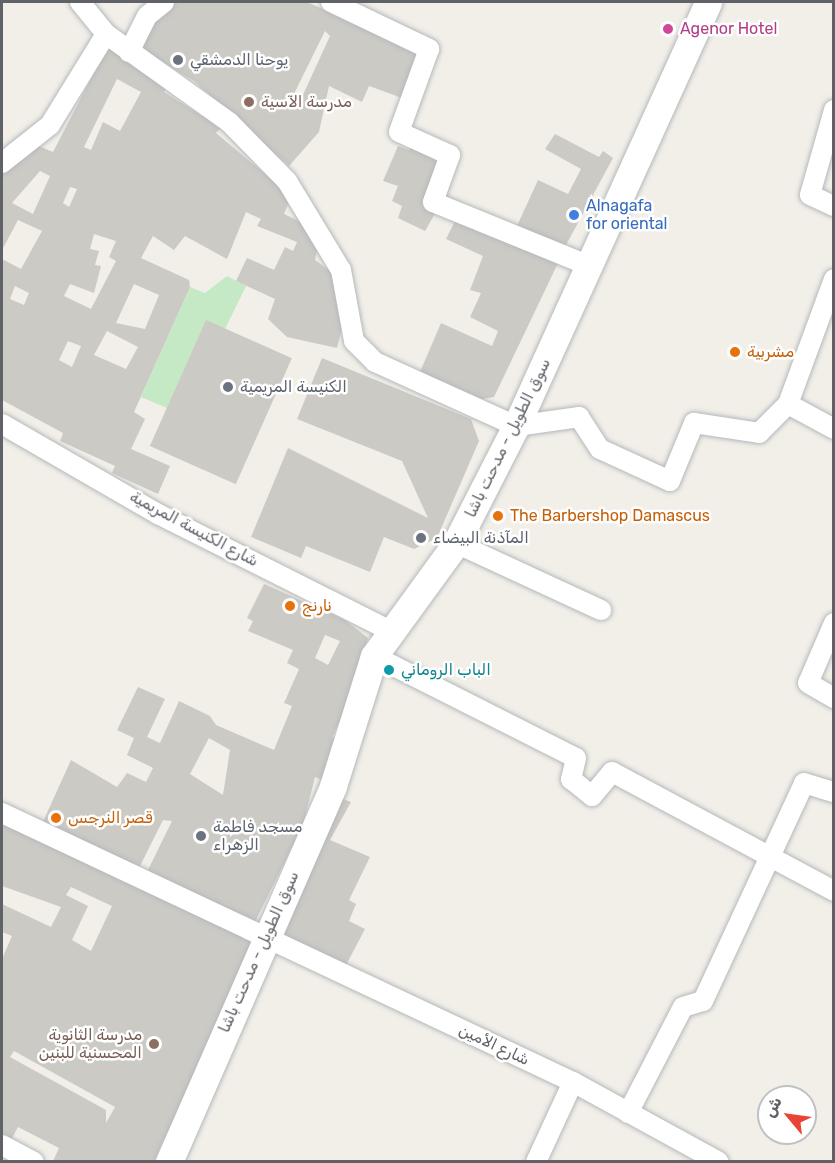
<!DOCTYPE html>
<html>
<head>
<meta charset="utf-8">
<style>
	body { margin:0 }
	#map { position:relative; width:835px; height:1163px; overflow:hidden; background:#f1efe8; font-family:Rubik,"Noto Naskh Arabic",sans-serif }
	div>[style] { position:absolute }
	.green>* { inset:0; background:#c5e8c5 }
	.building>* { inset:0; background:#cccac5; transform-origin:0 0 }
	.roads { filter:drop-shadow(0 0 2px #b5b8bc) drop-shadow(0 0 2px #b5b8bc) }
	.street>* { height:20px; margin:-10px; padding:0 10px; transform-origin:10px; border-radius:10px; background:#fff }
	.secondary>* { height:27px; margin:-13.5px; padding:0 13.5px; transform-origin:13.5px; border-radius:13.5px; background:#fff }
	.dots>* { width:16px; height:16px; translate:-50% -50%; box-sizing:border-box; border:3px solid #fff; border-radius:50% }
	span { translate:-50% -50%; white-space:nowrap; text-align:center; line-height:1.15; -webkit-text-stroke:5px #fff; paint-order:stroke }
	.hotel-label { font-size:16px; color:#b23c85 }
	.left { translate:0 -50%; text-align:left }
	.worship-label { font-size:16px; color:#5b616d }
	.education-label { font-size:16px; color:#785e54 }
	.right { translate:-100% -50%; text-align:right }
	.shop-label { font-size:16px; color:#366cbe }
	.food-label { font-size:16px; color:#c56008 }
	.street-label { font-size:16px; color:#5f6368 }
	.culture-label { font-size:16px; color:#0d838f }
	.frame { position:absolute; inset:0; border:3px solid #5f6368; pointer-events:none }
	.north { position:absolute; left:757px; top:1085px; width:60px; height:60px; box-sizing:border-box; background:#fff; border:2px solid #bfc1c3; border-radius:50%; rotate:299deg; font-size:16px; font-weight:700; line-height:24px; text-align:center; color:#5f6368 }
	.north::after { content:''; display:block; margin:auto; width:21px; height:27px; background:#ea4335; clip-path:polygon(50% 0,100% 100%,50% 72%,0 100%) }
</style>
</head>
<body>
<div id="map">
	<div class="green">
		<div style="clip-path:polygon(227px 276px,246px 286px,225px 329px,206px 321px,167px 408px,141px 397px,190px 287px,205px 293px)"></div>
	</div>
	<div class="building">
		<div style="clip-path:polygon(evenodd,176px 2px,307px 2px,420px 52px,402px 98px,369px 86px,362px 102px,329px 86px,319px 132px,289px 166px,194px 81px,139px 48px,152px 23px,176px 2px,325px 31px,330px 36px,296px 110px,289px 104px,325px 31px)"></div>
		<div style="clip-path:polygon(evenodd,108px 46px,166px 87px,164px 92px,221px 128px,216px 133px,278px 185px,290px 199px,284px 214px,303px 223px,317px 250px,315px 260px,334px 274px,343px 324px,337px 348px,287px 337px,268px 319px,275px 299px,236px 281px,247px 258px,274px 270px,285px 247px,293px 251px,297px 242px,257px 226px,261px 219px,246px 212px,227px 259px,185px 236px,174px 250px,153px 236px,141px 258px,189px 280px,190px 287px,134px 412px,145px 419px,131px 449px,170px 466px,158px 494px,112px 473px,115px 466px,60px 441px,63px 433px,2px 400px,2px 259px,21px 269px,42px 231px,18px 220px,2px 250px,2px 172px,39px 146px,53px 152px,108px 46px,117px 79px,141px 92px,120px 131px,103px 122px,91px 150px,84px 147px,117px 79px,108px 46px,40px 171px,50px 176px,33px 214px,12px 203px,40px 171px,108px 46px,70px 187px,77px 189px,69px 207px,63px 203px,70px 187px,108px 46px,94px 234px,116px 241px,109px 257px,116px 261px,91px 309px,64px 296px,70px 284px,94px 293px,101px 266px,95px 265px,99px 251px,90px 249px,94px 234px,108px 46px,134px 284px,159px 295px,145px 329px,116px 323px,134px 284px,108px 46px,15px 286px,29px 293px,24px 305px,10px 299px,15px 286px,108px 46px,107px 331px,138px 347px,126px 369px,94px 355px,107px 331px,108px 46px,68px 341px,81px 346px,72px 367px,59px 360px,68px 341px)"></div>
		<div style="clip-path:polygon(555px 134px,599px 157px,603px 151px,613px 158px,566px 245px,516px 228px,538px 180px,568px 194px,581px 169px,545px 149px)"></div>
		<div style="clip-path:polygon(411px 144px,444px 158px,437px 210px,425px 231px,398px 218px,402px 206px,392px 201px,398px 186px,383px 181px,398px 146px,409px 150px)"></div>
		<div style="clip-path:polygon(456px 219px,559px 261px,494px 397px,482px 399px,420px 372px,441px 323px,492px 346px,498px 331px,470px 317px,481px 293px,470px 290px,483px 256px,446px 239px)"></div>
		<div style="left:206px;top:320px;width:94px;height:138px;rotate:24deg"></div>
		<div style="clip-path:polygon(322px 358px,471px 419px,479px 441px,437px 538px,414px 549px,384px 537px,370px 572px,306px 546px,301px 558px,251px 537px,288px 448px,428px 518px,402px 461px,297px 419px)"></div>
		<div style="clip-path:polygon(evenodd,264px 584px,345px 620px,368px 638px,355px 689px,332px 737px,339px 740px,322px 780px,315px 777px,303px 825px,255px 922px,147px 872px,172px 821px,163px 820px,138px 870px,41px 826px,71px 760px,117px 787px,127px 773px,146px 782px,153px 768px,127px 755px,134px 738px,117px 730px,138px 687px,165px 699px,147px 737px,160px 743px,179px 701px,210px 716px,216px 725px,274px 750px,292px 706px,284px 703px,299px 669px,287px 663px,293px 650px,248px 631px,253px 621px,247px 618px,264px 584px,325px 635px,340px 641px,328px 665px,315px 658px,325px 635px,264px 584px,209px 738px,230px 750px,223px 795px,190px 774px,209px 738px)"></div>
		<div style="clip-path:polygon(338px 797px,351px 802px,330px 840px,370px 857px,349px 900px,356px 904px,349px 921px,365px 929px,344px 969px,277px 932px)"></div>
		<div style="clip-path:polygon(evenodd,2px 819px,257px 941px,154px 1161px,53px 1161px,59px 1148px,18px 1127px,10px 1142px,2px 1137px,2px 959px,12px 936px,2px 932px,2px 904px,51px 927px,61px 907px,2px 886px,2px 819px,71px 887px,112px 906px,91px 951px,72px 940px,88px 906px,66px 895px,71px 887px,2px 819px,14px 1051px,115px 1107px,106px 1123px,106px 1110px,10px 1057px,14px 1051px)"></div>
	</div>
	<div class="roads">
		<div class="street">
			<div style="left:80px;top:2px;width:41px;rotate:50.9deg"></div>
			<div style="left:106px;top:34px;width:151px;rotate:35.6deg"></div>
			<div style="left:229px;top:122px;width:83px;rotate:45.5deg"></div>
			<div style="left:287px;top:181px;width:104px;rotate:58.8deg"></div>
			<div style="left:341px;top:270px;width:72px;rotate:79.6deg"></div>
			<div style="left:354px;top:341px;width:30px;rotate:45deg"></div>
			<div style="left:375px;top:362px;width:155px;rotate:24.4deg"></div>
			<div style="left:516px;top:426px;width:64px;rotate:-8.1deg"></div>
			<div style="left:579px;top:417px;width:38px;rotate:57deg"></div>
			<div style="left:600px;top:449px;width:77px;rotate:24.6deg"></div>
			<div style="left:670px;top:481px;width:63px;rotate:-67.5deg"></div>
			<div style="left:694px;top:423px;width:66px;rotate:8.7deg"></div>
			<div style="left:759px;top:433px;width:41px;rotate:-45deg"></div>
			<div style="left:788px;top:404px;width:133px;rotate:-69.8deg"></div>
			<div style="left:331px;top:2px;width:109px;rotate:25.6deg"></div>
			<div style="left:429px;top:49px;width:88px;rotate:109.9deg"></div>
			<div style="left:399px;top:132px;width:56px;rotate:24.3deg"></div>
			<div style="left:450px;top:155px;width:50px;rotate:109.9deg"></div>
			<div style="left:433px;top:202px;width:170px;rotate:22.2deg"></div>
			<div style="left:129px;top:52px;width:40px;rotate:-63.4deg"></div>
			<div style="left:147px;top:16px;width:22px;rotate:-39deg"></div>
			<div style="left:834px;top:110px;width:88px;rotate:105.8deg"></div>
			<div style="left:810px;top:195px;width:26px;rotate:25deg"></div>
			<div style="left:2px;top:163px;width:61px;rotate:-38.4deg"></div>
			<div style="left:50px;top:125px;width:107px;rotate:-58.4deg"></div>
			<div style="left:788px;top:404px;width:52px;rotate:28.5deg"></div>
			<div style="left:2px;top:424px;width:180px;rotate:30deg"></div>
			<div style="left:158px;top:514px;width:258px;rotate:26.7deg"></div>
			<div style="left:456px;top:543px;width:160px;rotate:24.8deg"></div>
			<div style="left:834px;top:623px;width:65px;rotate:113.4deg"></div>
			<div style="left:808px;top:683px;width:30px;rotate:30deg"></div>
			<div style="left:374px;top:656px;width:226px;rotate:26.8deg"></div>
			<div style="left:576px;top:758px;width:22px;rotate:103deg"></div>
			<div style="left:571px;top:779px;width:27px;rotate:39deg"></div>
			<div style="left:592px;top:796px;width:31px;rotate:-50deg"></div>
			<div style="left:612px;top:772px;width:252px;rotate:28.2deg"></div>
			<div style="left:2px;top:813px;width:631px;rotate:25.23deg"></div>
			<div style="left:573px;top:1082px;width:166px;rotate:28.7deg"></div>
			<div style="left:628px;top:1113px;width:119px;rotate:-62.6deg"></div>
			<div style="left:683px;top:1007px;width:21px;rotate:-17deg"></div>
			<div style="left:703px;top:1001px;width:240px;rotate:-65.1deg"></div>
			<div style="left:804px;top:783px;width:31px;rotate:17deg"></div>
			<div style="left:2px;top:1145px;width:36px;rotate:28deg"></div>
			<div style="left:536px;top:1162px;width:88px;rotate:-65.2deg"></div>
		</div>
		<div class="secondary">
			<div style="left:169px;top:1162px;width:410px;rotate:-66.4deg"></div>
			<div style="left:333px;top:786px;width:136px;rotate:-72.5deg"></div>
			<div style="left:374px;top:656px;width:140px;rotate:-54deg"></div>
			<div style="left:456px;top:543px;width:131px;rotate:-62.9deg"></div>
			<div style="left:516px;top:426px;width:465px;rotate:-65.6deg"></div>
		</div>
	</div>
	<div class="dots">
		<div style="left:668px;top:29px;background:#d1479c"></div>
		<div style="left:178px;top:60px;background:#6b7280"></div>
		<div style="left:249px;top:102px;background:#8d6e63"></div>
		<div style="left:574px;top:215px;background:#3f7fe0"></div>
		<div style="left:735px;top:352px;background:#e8710a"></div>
		<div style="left:228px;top:387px;background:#6b7280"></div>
		<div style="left:498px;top:516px;background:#e8710a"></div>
		<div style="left:421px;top:538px;background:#6b7280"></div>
		<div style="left:290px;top:606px;background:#e8710a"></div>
		<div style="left:389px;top:670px;background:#0f9aa8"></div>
		<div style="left:56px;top:818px;background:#e8710a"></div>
		<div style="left:201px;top:836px;background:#6b7280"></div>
		<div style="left:154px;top:1044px;background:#8d6e63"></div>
	</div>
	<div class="hotel-label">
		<span class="left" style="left:680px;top:29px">Agenor Hotel</span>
	</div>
	<div class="worship-label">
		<span class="left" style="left:190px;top:60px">يوحنا الدمشقي</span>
		<span class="left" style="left:240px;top:387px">الكنيسة المريمية</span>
		<span class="left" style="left:433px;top:538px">المآذنة البيضاء</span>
		<span class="left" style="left:213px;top:836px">مسجد فاطمة<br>الزهراء</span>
	</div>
	<div class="education-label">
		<span class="left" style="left:261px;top:102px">مدرسة الآسية</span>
		<span class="right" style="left:142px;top:1044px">مدرسة الثانوية<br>المحسنية للبنين</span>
	</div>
	<div class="shop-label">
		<span class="left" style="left:586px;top:215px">Alnagafa<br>for oriental</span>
	</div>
	<div class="food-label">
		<span class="left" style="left:747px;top:352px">مشربية</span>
		<span class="left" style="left:510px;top:516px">The Barbershop Damascus</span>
		<span class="left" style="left:302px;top:606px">نارنج</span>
		<span class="left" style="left:68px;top:818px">قصر النرجس</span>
	</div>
	<div class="street-label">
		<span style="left:508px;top:438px;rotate:-64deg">سوق الطويل - مدحت باشا</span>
		<span style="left:194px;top:529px;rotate:28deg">شارع الكنيسة المريمية</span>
		<span style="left:259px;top:952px;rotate:-66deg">سوق الطويل - مدحت باشا</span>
		<span style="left:494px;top:1045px;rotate:25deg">شارع الأمين</span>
	</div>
	<div class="culture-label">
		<span class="left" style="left:401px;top:670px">الباب الروماني</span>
	</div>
	<div class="frame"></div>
	<div class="north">ش</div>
</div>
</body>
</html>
